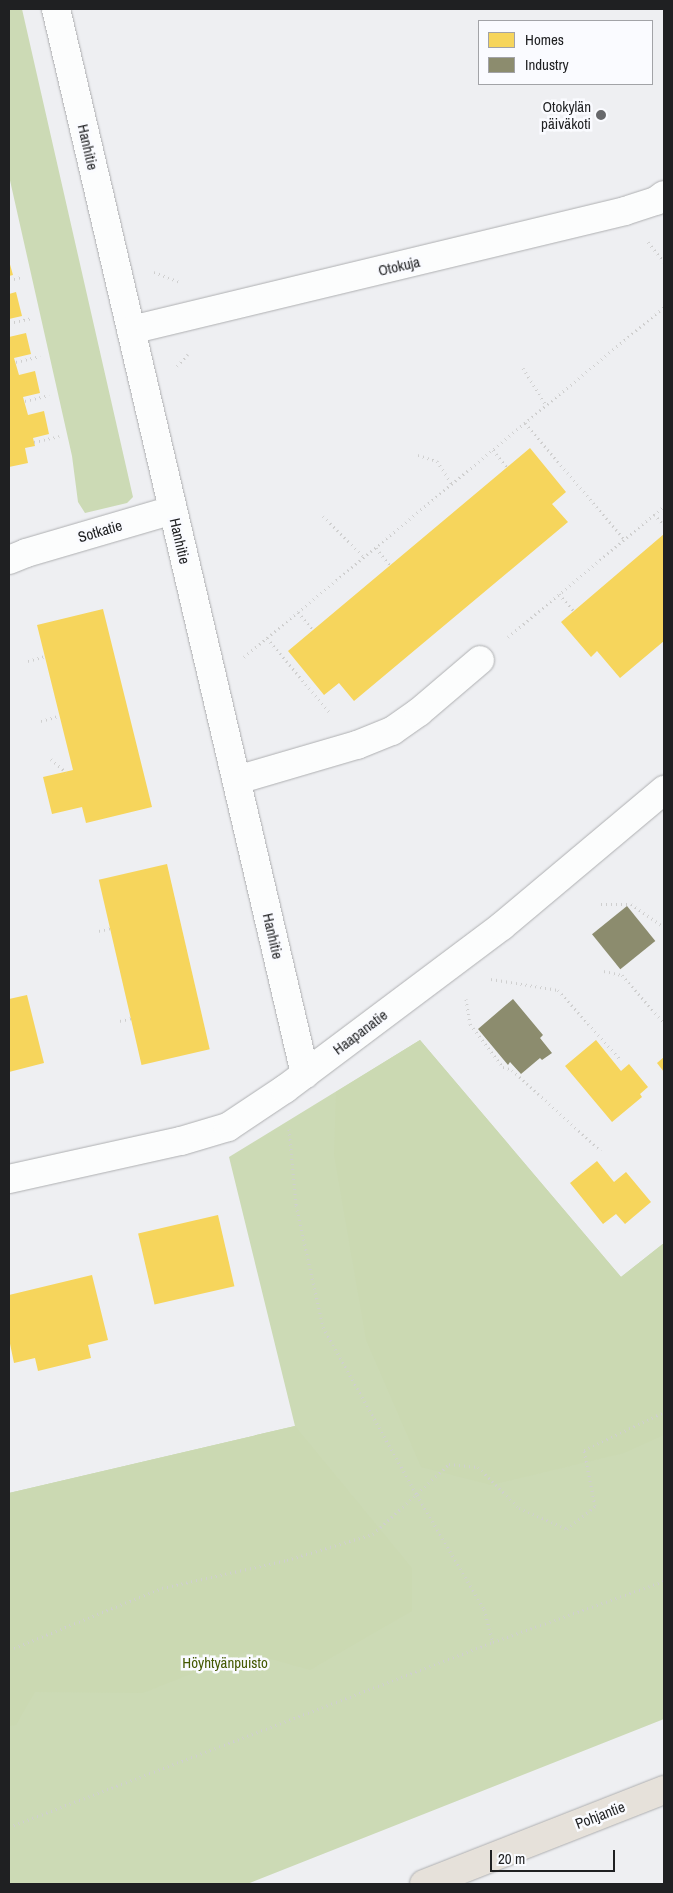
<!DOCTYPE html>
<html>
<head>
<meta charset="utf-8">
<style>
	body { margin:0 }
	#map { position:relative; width:673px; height:1893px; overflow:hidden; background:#eeeff2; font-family:"Archivo Narrow",sans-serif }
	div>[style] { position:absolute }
	.green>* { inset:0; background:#ccdab5 }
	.forest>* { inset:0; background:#cbd9b2 }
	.homes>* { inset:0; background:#f6d55c; transform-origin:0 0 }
	.industry>* { inset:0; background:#8c8c6e; transform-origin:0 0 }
	.path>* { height:3px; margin-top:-1.5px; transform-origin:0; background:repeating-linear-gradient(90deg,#cfcfcf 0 1px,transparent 0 5px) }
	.roads { filter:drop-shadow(0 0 1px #aeafb1) drop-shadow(0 0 1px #aeafb1) }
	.minor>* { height:28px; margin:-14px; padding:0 14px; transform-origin:14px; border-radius:14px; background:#fcfdfd }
	.highway>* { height:28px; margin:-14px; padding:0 14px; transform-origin:14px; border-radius:14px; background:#e6e1da }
	.dots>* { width:14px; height:14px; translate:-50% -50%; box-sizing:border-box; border:2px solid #fafbff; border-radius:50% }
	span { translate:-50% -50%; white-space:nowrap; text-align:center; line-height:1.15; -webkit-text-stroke:5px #fafbff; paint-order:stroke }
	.poi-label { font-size:15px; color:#1f2022 }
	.right { translate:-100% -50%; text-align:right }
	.street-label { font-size:15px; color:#1f2022 }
	.park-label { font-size:15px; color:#445902 }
	.frame { position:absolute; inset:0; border:10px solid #1f2022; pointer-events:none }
	.legend { position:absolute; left:478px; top:20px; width:175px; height:65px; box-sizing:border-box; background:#fafbff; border:1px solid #a2a3a7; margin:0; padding:6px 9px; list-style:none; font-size:15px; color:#1f2022 }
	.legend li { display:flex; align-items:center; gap:10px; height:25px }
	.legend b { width:25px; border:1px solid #a2a3a7 }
	.scale { position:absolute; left:490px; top:1850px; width:125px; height:22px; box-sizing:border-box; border:2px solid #1f2022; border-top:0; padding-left:6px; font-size:15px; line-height:18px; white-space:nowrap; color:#1f2022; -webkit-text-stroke:4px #fafbff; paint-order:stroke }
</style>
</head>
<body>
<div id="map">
	<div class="green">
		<div style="clip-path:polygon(9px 9px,22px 9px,133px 497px,127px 503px,85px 513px,78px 502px,72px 456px,9px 176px)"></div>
		<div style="clip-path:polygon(420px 1040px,621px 1277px,664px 1243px,664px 1719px,247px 1884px,9px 1884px,9px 1493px,295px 1426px,229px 1157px)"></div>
	</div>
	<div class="forest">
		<div style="clip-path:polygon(420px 1040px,621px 1277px,664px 1243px,664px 1435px,624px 1453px,491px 1485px,421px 1467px,366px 1340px,334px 1155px,336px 1092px)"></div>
		<div style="clip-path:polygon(295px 1426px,412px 1568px,412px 1611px,310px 1670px,246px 1652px,143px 1693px,35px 1692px,16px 1725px,9px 1726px,9px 1493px)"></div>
	</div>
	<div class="homes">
		<div style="clip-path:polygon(9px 261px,13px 275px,9px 276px)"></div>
		<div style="clip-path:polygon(16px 292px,22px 316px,9px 319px,9px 294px)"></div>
		<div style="clip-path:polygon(26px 333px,31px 354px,14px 358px,19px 375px,35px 371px,40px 393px,23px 397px,28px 415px,44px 411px,49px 434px,33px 438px,35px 446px,25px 448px,28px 463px,9px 467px,9px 337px)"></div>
		<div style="clip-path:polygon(530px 448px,566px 492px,552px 504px,568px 522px,354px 701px,339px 683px,324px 695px,288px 651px)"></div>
		<div style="clip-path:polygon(664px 534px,664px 641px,620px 678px,597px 651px,591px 657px,561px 622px)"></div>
		<div style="clip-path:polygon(103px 609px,152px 807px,86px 823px,82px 807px,52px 814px,43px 777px,73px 770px,37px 625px)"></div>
		<div style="left:167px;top:864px;width:190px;height:70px;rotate:77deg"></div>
		<div style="clip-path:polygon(27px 995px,44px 1063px,9px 1072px,9px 999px)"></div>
		<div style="clip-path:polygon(596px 1040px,621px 1071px,629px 1064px,648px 1087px,640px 1094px,642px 1097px,612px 1122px,565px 1066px)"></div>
		<div style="clip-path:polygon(664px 1057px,664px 1072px,657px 1063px)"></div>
		<div style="clip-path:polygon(597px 1161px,614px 1182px,626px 1172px,651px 1202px,625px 1224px,616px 1214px,603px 1224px,570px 1183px)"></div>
		<div style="left:218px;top:1215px;width:73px;height:82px;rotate:77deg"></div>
		<div style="clip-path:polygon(92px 1275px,108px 1340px,88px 1345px,91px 1358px,38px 1371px,35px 1358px,14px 1363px,9px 1339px,9px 1295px)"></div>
	</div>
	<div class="industry">
		<div style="left:627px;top:906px;width:45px;height:45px;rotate:51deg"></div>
		<div style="clip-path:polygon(513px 999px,543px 1035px,540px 1038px,552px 1053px,542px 1060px,540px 1058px,521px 1074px,510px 1062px,508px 1065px,478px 1029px)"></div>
	</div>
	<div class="path">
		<div style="left:9px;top:239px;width:4px;rotate:-14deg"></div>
		<div style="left:648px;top:242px;width:26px;rotate:51deg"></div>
		<div style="left:154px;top:272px;width:26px;rotate:21deg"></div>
		<div style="left:9px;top:280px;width:13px;rotate:-13deg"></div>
		<div style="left:9px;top:323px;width:24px;rotate:-12deg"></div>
		<div style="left:16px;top:362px;width:25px;rotate:-14deg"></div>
		<div style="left:177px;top:366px;width:16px;rotate:-47deg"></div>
		<div style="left:523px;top:368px;width:44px;rotate:58.1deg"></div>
		<div style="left:25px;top:401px;width:25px;rotate:-14deg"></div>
		<div style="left:525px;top:423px;width:153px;rotate:49.5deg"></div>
		<div style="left:34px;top:442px;width:26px;rotate:-13deg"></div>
		<div style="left:493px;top:450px;width:22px;rotate:51deg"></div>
		<div style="left:418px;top:455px;width:20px;rotate:18deg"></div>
		<div style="left:437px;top:461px;width:27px;rotate:57deg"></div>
		<div style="left:654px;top:514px;width:15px;rotate:48deg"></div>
		<div style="left:323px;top:516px;width:58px;rotate:45deg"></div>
		<div style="left:376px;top:548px;width:22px;rotate:51deg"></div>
		<div style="left:559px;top:594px;width:23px;rotate:49deg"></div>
		<div style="left:298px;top:612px;width:23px;rotate:50deg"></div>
		<div style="left:508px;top:637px;width:204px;rotate:-40deg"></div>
		<div style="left:267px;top:638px;width:99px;rotate:49.9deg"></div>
		<div style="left:244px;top:657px;width:547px;rotate:-39.81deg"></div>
		<div style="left:28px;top:661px;width:18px;rotate:-16deg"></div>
		<div style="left:41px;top:721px;width:19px;rotate:-16deg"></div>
		<div style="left:51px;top:759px;width:20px;rotate:41deg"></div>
		<div style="left:601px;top:904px;width:30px"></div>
		<div style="left:631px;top:904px;width:40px;rotate:34.9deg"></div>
		<div style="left:99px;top:931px;width:12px;rotate:-14deg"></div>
		<div style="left:604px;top:971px;width:18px;rotate:13deg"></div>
		<div style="left:622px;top:975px;width:64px;rotate:48.8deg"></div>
		<div style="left:491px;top:979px;width:68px;rotate:9.3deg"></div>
		<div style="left:558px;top:990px;width:93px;rotate:48.1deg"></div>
		<div style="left:466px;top:999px;width:25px;rotate:81deg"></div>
		<div style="left:470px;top:1024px;width:54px;rotate:52.5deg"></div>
		<div style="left:503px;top:1067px;width:9px;rotate:18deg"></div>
		<div style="left:512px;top:1070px;width:120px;rotate:42.3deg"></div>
		<div style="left:120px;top:1021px;width:12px;rotate:-14deg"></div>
		<div style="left:289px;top:1129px;width:76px;rotate:84.7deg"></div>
		<div style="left:296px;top:1205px;width:125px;rotate:77.5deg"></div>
		<div style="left:323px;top:1327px;width:193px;rotate:60.8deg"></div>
		<div style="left:417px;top:1495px;width:132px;rotate:59.6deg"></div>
		<div style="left:484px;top:1609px;width:34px;rotate:75deg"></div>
		<div style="left:9px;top:1648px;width:5px"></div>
		<div style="left:14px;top:1648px;width:160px;rotate:-22.1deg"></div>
		<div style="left:162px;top:1588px;width:128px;rotate:-12.6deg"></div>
		<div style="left:287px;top:1560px;width:90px;rotate:-16.8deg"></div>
		<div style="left:373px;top:1534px;width:103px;rotate:-42.6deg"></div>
		<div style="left:449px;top:1464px;width:29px;rotate:6deg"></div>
		<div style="left:478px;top:1467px;width:58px;rotate:45deg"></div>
		<div style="left:519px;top:1508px;width:52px;rotate:23.6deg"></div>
		<div style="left:567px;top:1529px;width:36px;rotate:-39deg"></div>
		<div style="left:595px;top:1506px;width:57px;rotate:-101.1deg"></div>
		<div style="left:584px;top:1450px;width:89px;rotate:-25.4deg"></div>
		<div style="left:9px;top:1827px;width:518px;rotate:-20.92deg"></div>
		<div style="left:493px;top:1642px;width:182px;rotate:-19.6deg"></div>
	</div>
	<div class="roads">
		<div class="minor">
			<div style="left:56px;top:9px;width:1094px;rotate:76.84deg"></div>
			<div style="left:131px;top:330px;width:508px;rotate:-13.54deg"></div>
			<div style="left:625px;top:211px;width:33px;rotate:-18deg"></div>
			<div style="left:656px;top:201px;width:10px;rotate:-37deg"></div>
			<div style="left:9px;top:560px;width:18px;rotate:-22deg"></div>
			<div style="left:26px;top:553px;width:153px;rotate:-16.3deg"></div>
			<div style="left:237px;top:780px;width:125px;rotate:-16.3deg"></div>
			<div style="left:357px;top:745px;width:38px;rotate:-22deg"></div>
			<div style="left:392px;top:731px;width:33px;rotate:-35deg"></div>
			<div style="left:419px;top:712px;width:80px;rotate:-40.4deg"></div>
			<div style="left:9px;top:1179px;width:176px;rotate:-12.5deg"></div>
			<div style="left:181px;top:1141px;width:49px;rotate:-16.6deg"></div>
			<div style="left:228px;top:1127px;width:69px;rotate:-33.7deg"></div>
			<div style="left:285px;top:1089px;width:271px;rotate:-36.9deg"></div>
			<div style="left:502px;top:926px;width:212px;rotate:-40deg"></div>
		</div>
		<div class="highway">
			<div style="left:424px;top:1884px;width:258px;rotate:-21.4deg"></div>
		</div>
	</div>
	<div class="dots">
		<div style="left:601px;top:115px;background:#67686b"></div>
	</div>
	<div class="poi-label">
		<span class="right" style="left:591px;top:115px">Otokylän<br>päiväkoti</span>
	</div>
	<div class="street-label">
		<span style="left:88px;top:147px;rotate:77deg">Hanhitie</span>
		<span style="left:399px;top:266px;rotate:-13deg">Otokuja</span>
		<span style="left:100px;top:531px;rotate:-16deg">Sotkatie</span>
		<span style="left:180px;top:541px;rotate:77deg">Hanhitie</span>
		<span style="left:273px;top:936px;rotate:77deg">Hanhitie</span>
		<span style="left:360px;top:1032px;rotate:-37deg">Haapanatie</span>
		<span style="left:600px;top:1815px;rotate:-21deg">Pohjantie</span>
	</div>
	<div class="park-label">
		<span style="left:225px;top:1663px">Höyhtyänpuisto</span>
	</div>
	<div class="frame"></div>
	<ul class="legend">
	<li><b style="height:14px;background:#f6d55c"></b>Homes</li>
	<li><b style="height:14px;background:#8c8c6e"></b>Industry</li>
	</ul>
	<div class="scale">20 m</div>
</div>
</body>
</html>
